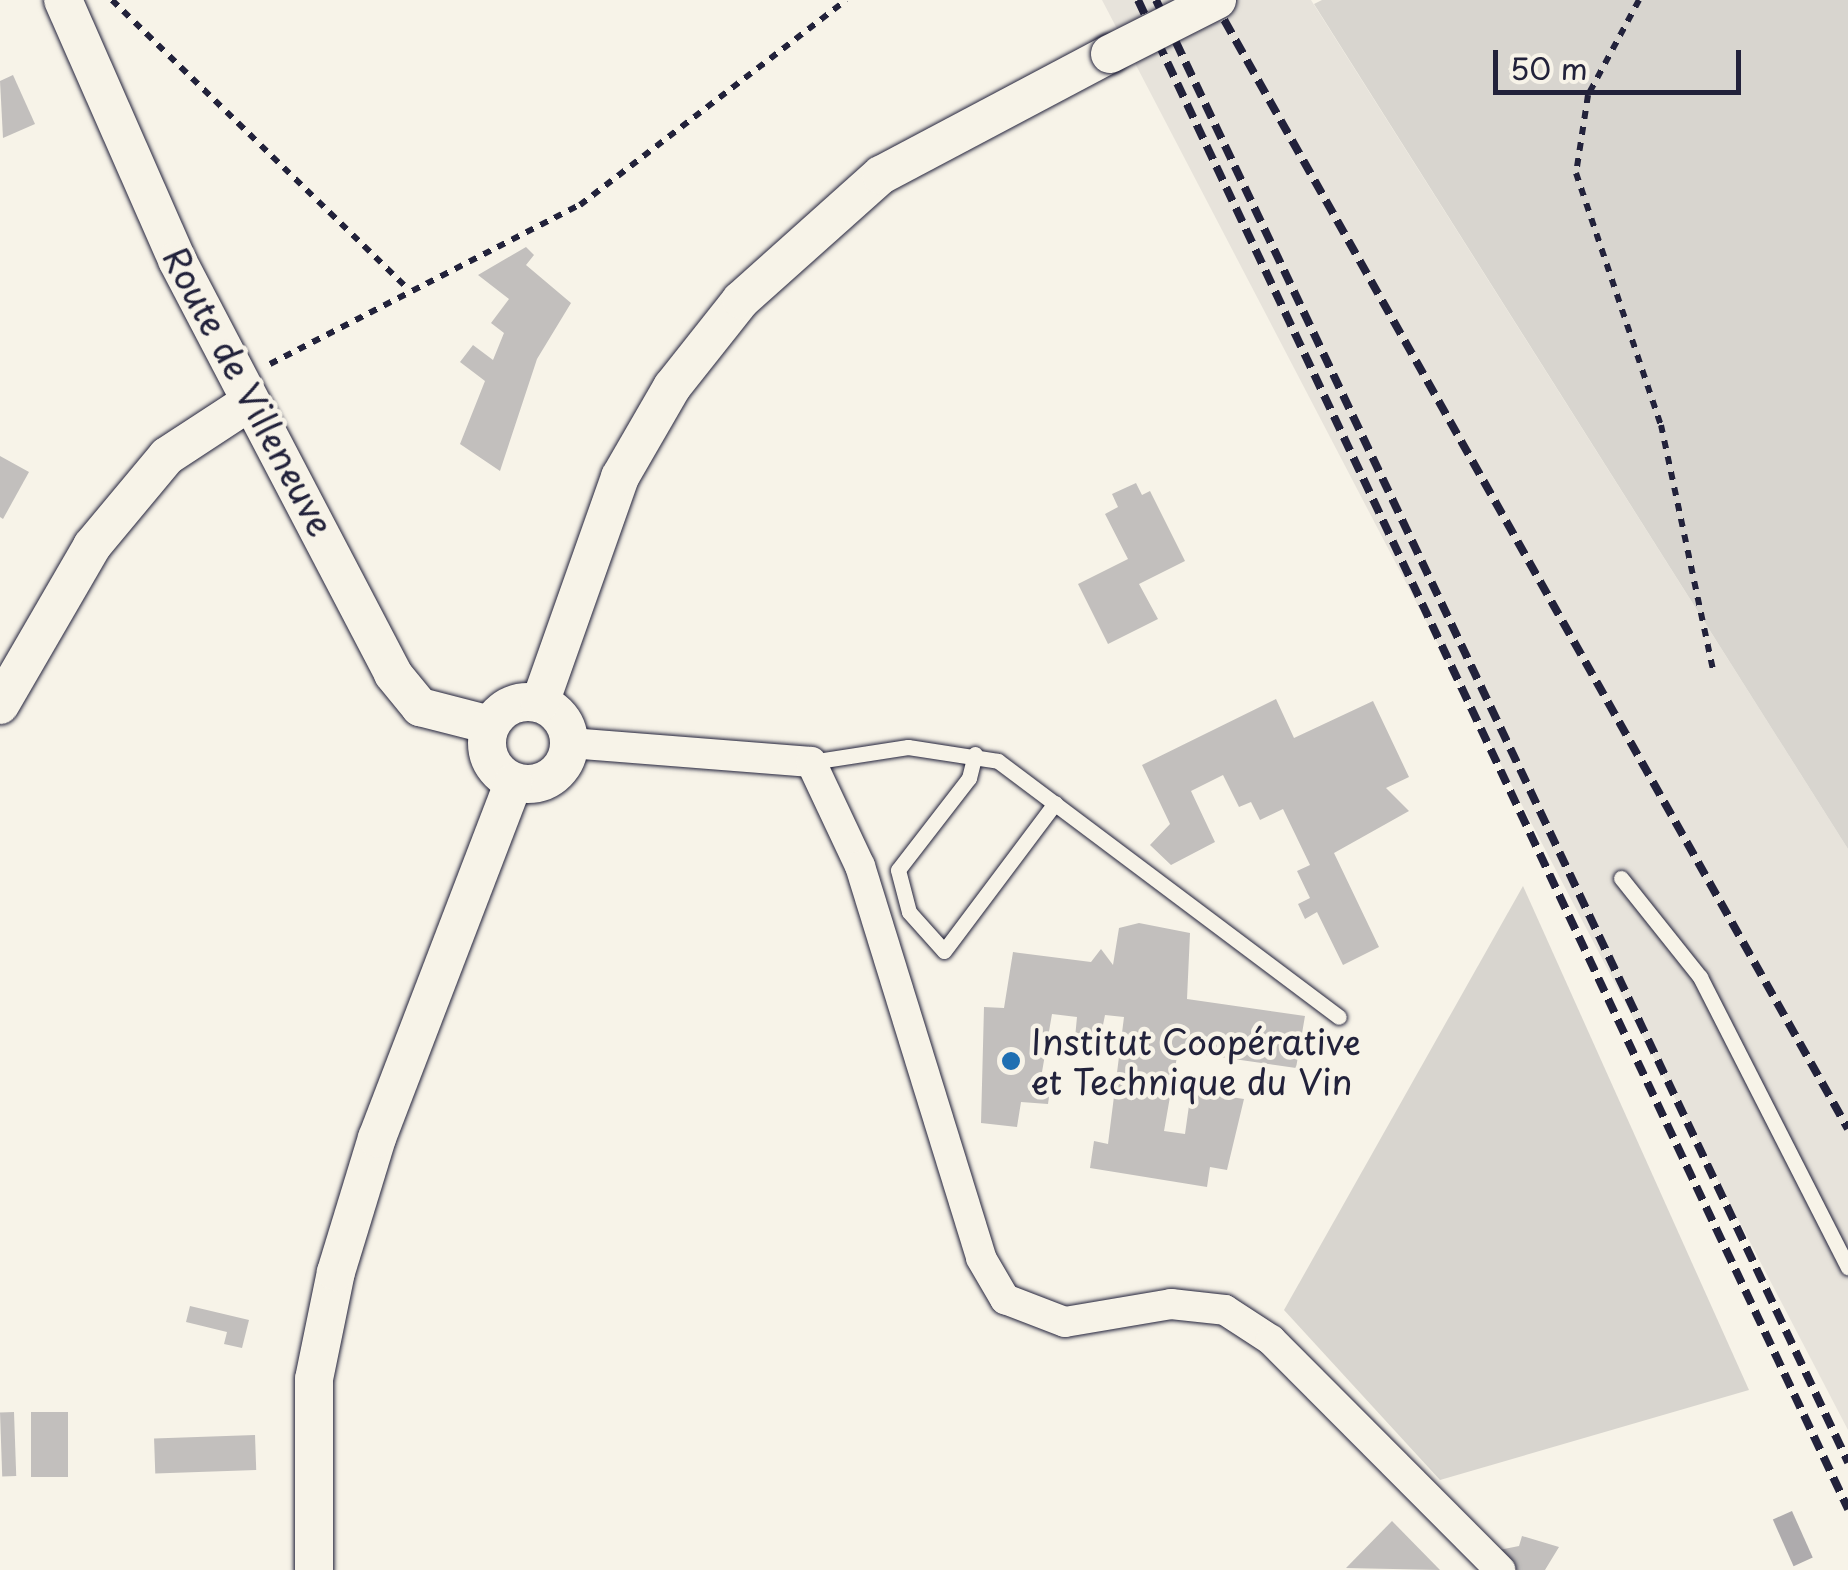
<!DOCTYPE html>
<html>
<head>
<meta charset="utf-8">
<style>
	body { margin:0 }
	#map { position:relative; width:1848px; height:1570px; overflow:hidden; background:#f7f3e8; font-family:"Playpen Sans",sans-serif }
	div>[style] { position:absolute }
	.built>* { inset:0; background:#e7e3db }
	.green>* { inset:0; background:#d8d5cf }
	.water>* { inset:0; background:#aeabad; transform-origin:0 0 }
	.building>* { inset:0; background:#c2bfbd; transform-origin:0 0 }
	.path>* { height:6px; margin-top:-3px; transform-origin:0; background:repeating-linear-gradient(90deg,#22223b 0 8px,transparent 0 16px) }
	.roads { filter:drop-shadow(0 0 2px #22223b) drop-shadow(0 0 2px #22223b) }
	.service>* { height:15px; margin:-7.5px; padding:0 7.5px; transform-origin:7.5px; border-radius:7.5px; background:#f7f3e8 }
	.minor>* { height:30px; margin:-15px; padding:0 15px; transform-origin:15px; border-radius:15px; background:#f7f3e8 }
	.tertiary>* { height:38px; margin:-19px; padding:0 19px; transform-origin:19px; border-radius:19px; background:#f7f3e8 }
	.tertiary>.ring { margin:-19px; padding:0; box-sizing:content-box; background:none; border:38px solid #f7f3e8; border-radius:50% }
	.rail>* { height:8px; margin-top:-4px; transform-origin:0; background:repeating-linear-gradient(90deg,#22223b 0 15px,transparent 0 23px) }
	.bridges { filter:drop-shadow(0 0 2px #22223b) drop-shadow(0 0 2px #22223b) }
	.tertiary-bridge>* { height:38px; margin:-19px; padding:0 19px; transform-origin:19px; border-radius:19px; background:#f7f3e8 }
	.dots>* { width:28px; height:28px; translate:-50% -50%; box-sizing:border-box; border:5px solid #f7f3e8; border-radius:50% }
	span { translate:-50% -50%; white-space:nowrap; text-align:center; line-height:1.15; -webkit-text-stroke:9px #f7f3e8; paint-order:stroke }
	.street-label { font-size:35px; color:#22223b }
	.poi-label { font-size:35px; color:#22223b }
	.left { translate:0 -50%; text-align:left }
	.scale { position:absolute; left:1493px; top:50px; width:248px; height:45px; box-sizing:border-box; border:5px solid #22223b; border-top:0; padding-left:12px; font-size:30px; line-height:35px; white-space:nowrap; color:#22223b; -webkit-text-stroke:8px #f7f3e8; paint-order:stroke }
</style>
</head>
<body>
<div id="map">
	<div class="built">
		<div style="clip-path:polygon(1102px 0,1311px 0,1848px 849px,1848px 1430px)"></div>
	</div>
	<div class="green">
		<div style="clip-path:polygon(1322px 0,1848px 0,1848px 849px,1314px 4px)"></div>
		<div style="clip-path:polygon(1523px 886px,1749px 1390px,1440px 1480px,1284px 1310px)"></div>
	</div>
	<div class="water">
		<div style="left:1792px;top:1511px;width:51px;height:21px;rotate:66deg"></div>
	</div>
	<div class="building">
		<div style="clip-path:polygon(13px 75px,35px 124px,3px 138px,0 81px)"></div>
		<div style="clip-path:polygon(526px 247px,534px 255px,526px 265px,571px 303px,537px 359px,500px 471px,460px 444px,485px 381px,460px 362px,473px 345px,493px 360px,504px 333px,491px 323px,509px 299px,478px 275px)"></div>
		<div style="clip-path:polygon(0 456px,29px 472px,3px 519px,0 517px)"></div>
		<div style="clip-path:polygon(1136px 483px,1142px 495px,1150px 491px,1185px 561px,1139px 584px,1158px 619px,1108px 644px,1078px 584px,1128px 559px,1105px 514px,1118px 507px,1112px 494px)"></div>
		<div style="clip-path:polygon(1276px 699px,1294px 738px,1373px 701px,1409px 777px,1386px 788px,1409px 811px,1334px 853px,1379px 947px,1343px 965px,1317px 912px,1305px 919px,1298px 904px,1310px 898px,1297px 871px,1310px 865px,1283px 809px,1260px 820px,1251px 802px,1239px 807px,1223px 775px,1191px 791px,1215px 842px,1171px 865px,1150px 845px,1170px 824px,1142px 765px)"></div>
		<div style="clip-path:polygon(1139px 923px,1190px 933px,1187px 999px,1305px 1016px,1296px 1068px,1178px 1051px,1164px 1131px,1185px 1134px,1191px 1091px,1244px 1099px,1227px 1170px,1210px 1167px,1207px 1187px,1090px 1168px,1094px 1141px,1108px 1144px,1124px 1017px,1105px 1015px,1100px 1040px,1075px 1038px,1077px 1017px,1052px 1014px,1042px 1072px,1052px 1075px,1048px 1104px,1021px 1102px,1017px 1127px,981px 1123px,984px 1007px,1004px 1008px,1013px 952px,1091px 962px,1101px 949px,1113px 965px,1119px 928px)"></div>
		<div style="clip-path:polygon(190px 1306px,249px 1320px,242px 1348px,224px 1344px,227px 1332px,186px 1322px)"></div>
		<div style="left:14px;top:1412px;width:64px;height:14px;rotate:88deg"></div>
		<div style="left:31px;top:1412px;width:37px;height:65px"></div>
		<div style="left:255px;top:1435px;width:35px;height:101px;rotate:88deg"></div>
		<div style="clip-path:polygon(1392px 1521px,1440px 1570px,1346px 1568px)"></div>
		<div style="clip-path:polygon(1522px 1536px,1559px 1547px,1545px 1570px,1517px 1570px,1494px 1551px,1519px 1546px)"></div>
	</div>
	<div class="path">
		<div style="left:112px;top:0;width:415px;rotate:44.3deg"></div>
		<div style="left:1639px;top:0;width:108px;rotate:118.2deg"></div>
		<div style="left:1588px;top:95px;width:79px;rotate:98.7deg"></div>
		<div style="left:1576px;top:173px;width:266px;rotate:71.4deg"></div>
		<div style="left:1661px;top:425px;width:250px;rotate:78deg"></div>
		<div style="left:270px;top:364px;width:348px;rotate:-27.2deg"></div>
		<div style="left:580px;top:205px;width:336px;rotate:-37.6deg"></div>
	</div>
	<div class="roads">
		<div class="service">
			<div style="left:975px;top:754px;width:25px;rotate:104deg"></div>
			<div style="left:969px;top:778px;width:116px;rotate:127.7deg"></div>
			<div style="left:898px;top:870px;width:43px;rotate:75.3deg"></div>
			<div style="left:909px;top:912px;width:52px;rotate:48.1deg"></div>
			<div style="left:944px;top:951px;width:185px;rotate:-53.1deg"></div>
			<div style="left:811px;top:762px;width:98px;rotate:-8.8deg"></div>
			<div style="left:908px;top:747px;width:91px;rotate:8.8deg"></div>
			<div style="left:998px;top:761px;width:426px;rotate:36.9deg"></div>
			<div style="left:1621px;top:878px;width:127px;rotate:51.4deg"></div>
			<div style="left:1700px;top:977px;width:326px;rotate:63deg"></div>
		</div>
		<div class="minor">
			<div style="left:570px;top:743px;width:242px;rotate:4.5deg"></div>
			<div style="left:811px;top:762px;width:115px;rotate:64.8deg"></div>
			<div style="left:860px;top:866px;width:410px;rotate:72.8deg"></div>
			<div style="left:981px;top:1258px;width:48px;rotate:59.7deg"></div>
			<div style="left:1005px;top:1299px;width:64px;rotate:21deg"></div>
			<div style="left:1065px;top:1322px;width:108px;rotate:-9.6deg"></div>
			<div style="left:1171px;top:1304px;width:54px;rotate:6.3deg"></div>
			<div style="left:1225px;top:1310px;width:55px;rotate:33.1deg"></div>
			<div style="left:1271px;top:1340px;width:325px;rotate:45.1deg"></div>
		</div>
		<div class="tertiary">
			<div style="left:63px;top:0;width:284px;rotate:66.3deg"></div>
			<div style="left:177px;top:260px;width:467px;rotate:62.4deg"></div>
			<div style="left:393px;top:674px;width:43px;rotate:50.7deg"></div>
			<div style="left:420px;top:707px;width:72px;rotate:14.4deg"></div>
			<div class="ring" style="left:487px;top:702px;width:44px;height:44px"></div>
			<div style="left:540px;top:703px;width:240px;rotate:-70.5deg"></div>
			<div style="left:620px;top:477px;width:104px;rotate:-60deg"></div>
			<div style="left:672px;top:387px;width:111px;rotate:-51.6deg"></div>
			<div style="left:741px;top:300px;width:188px;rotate:-41.8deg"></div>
			<div style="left:881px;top:175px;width:259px;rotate:-27.9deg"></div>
			<div style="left:0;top:705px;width:184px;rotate:-59.9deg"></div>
			<div style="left:92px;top:546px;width:117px;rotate:-50.2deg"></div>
			<div style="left:167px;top:456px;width:97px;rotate:-33.2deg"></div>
			<div style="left:314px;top:1570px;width:191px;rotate:-90deg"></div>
			<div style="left:314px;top:1379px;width:109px;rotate:-78.4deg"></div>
			<div style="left:336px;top:1272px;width:140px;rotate:-73deg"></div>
			<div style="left:377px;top:1138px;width:381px;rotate:-69deg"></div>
		</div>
	</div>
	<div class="rail">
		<div style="left:1138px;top:0;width:1668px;rotate:64.8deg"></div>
		<div style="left:1156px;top:0;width:1618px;rotate:64.67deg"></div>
		<div style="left:1213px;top:0;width:1295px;rotate:60.64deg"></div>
	</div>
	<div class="bridges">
		<div class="tertiary-bridge">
			<div style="left:1110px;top:54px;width:120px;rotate:-26.8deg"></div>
		</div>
	</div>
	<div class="dots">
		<div style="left:1011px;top:1061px;background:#1f6fb2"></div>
	</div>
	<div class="street-label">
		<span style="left:249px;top:391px;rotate:62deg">Route de Villeneuve</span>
	</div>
	<div class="poi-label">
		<span class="left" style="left:1031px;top:1061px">Institut Coopérative<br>et Technique du Vin</span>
	</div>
	<div class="scale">50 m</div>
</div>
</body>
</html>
